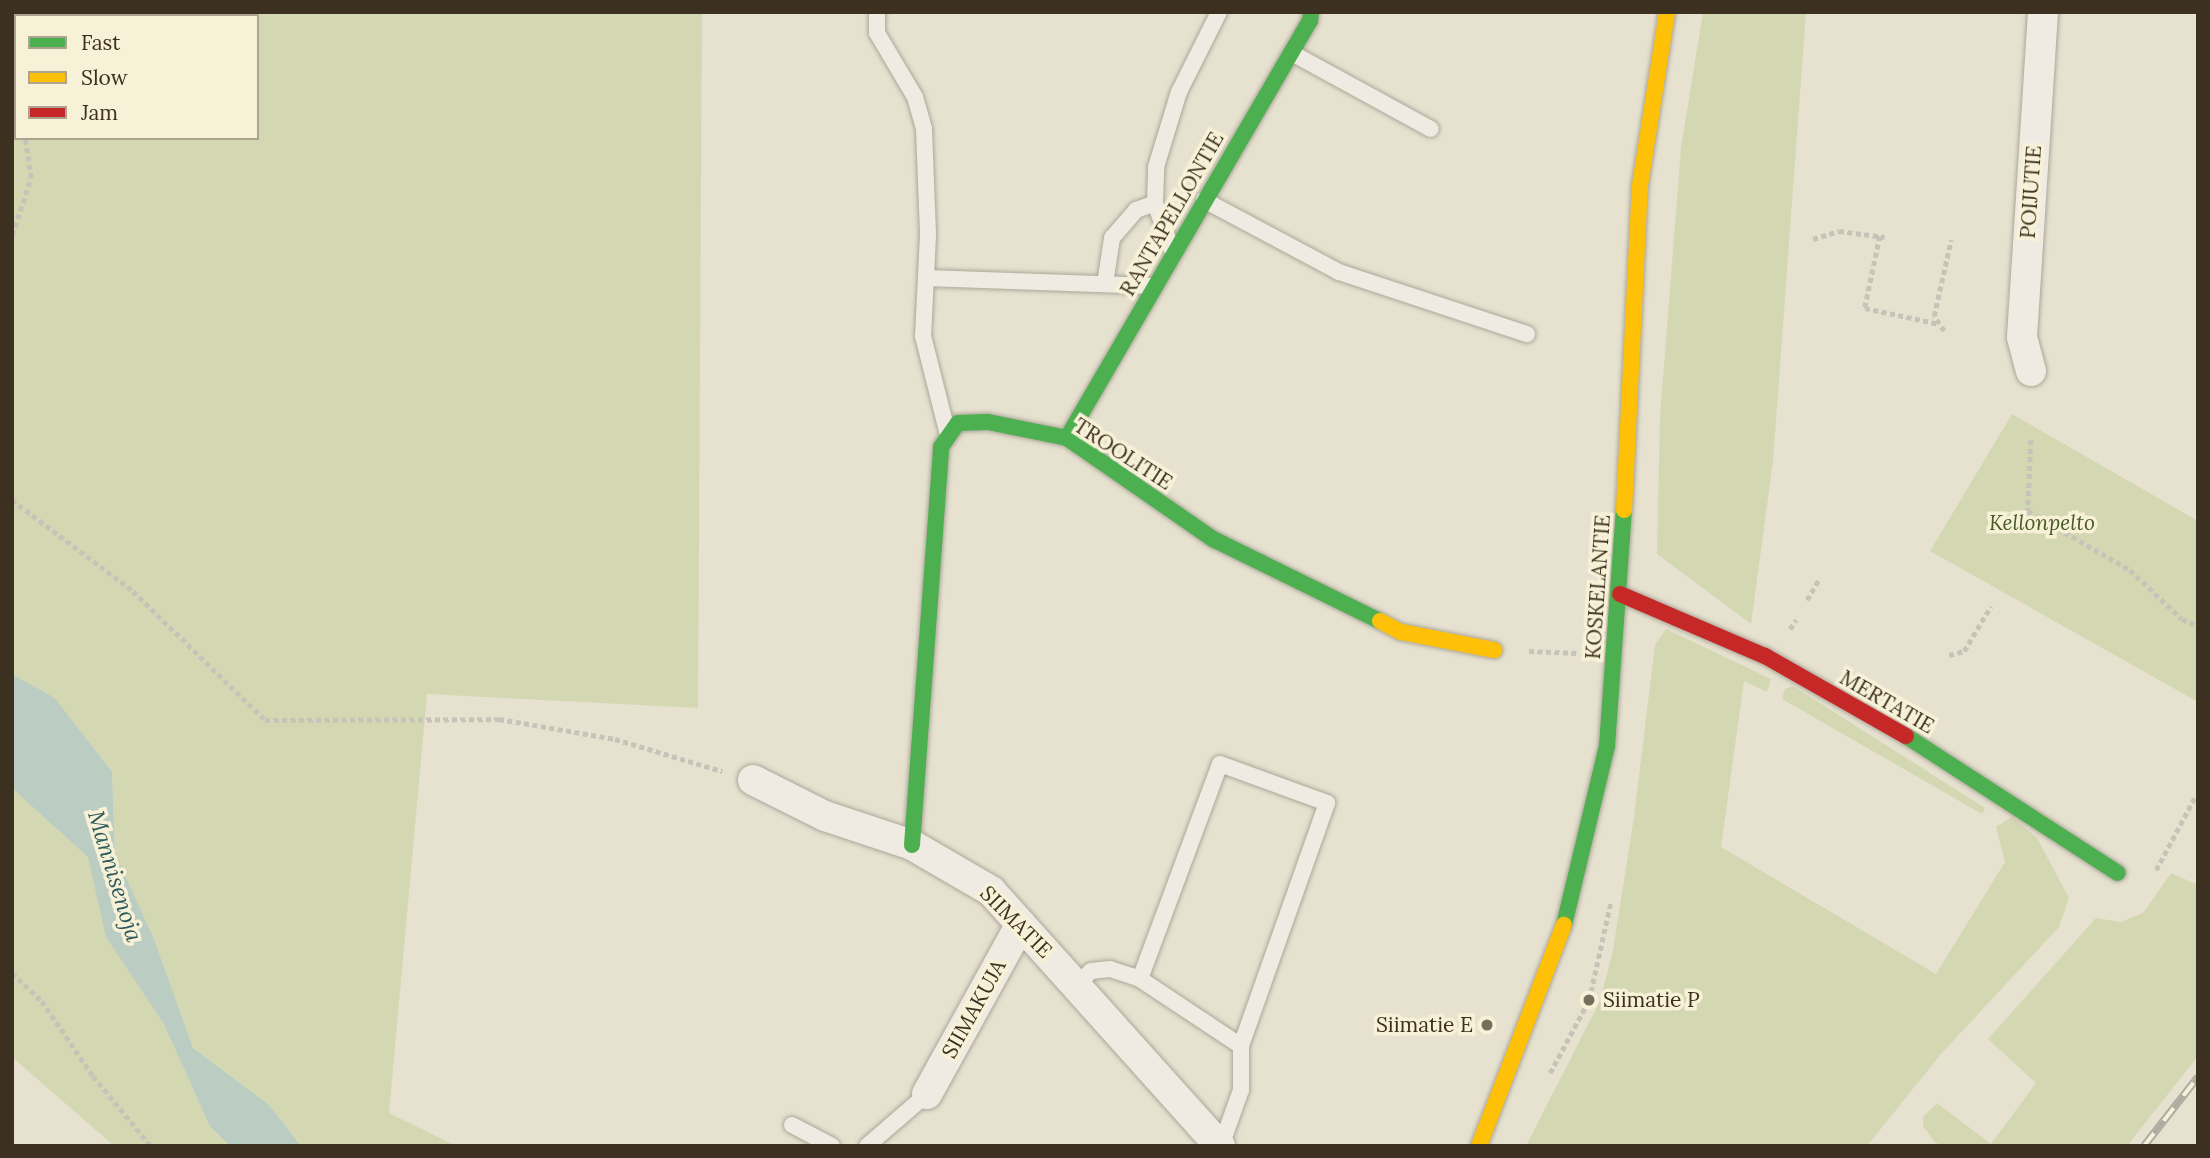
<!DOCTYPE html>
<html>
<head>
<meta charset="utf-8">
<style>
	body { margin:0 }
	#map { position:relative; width:2210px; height:1158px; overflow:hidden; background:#e7e2d0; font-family:Lora,serif }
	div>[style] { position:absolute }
	.green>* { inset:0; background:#d3d7b2 }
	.water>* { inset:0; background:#bbccc3 }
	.path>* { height:4.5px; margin-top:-2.25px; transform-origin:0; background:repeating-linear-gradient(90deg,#c8c3b8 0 5px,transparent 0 8.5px) }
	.roads { filter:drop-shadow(0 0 2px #aca799) drop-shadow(0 0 2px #aca799) }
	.lane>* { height:16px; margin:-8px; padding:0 8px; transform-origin:8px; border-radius:8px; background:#efebe2 }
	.street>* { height:30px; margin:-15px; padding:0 15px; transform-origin:15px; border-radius:15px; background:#efebe2 }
	.fast>* { height:16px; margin:-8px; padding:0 8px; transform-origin:8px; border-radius:8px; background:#4caf50 }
	.slow>* { height:16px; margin:-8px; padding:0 8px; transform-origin:8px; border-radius:8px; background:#ffc107 }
	.jam>* { height:16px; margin:-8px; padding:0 8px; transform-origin:8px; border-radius:8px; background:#c62828 }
	.rail>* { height:8px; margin-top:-4px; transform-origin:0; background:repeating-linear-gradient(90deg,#f7f1d7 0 16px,#aeaba2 0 32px); box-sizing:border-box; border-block:2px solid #aeaba2 }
	.dots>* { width:19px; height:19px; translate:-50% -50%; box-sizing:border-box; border:4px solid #f7f1d7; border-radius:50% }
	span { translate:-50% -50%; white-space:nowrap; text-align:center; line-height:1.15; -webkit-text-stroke:7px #f7f1d7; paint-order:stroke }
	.street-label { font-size:21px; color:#3c3020 }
	.park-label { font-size:21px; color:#475926; font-style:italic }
	.poi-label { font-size:21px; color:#3c3020 }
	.left { translate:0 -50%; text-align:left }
	.right { translate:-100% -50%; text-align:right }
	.water-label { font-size:23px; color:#2f5a5c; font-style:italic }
	.frame { position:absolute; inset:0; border:14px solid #3c3020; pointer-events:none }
	.legend { position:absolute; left:14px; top:14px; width:245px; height:126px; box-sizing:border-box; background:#f7f1d7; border:2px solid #aca48e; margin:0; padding:9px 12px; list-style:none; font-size:21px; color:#3c3020 }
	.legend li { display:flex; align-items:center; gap:14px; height:35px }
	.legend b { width:35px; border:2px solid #aca48e }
</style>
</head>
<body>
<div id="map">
	<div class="green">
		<div style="clip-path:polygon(evenodd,12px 12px,702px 12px,698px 708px,427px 694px,389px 1113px,456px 1146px,301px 1146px,269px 1105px,193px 1048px,154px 939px,115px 853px,112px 772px,55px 698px,12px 674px,12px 12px,16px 16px,257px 16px,257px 138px,16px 138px,16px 16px)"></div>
		<div style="clip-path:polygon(1703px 12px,1806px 12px,1773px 461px,1751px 624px,1657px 554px,1660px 417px,1681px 148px)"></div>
		<div style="clip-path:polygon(2012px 414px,2198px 521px,2198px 702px,1930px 551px)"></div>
		<div style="clip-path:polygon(1666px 629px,1771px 679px,1767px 692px,1744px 681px,1721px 847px,1936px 974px,2005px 862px,1996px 827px,2012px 817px,2037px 838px,2069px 898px,2059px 927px,1941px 1054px,1867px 1146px,1526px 1146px,1600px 1001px,1613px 950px,1634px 817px,1655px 645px)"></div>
		<div style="clip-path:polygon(12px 679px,131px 939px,229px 1130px,257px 1146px,114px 1146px,12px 1057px)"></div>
		<div style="clip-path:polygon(1793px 686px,1985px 808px,1982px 814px,1782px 699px,1785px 689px)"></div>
		<div style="clip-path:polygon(2171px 873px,2198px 885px,2198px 1056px,2127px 1146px,1941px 1146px,1934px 1141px,1923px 1126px,1923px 1117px,1937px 1103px,1991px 1144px,2036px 1083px,1988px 1039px,2096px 918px,2121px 922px,2143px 913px)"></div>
	</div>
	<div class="water">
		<div style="clip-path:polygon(12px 674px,55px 698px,112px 772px,115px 853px,154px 939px,193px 1048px,269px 1105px,301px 1146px,230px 1146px,210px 1126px,164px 1024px,106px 937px,88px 857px,12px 788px)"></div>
	</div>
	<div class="path">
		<div style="left:47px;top:16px;width:4px;rotate:-76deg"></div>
		<div style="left:12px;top:235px;width:60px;rotate:-71.6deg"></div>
		<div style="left:31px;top:178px;width:40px;rotate:-98.5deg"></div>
		<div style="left:1880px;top:236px;width:74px;rotate:101.8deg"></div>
		<div style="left:1865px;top:308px;width:76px;rotate:12.2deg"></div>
		<div style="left:1813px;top:239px;width:27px;rotate:-17deg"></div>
		<div style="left:1839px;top:231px;width:46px;rotate:7.4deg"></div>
		<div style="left:1944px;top:331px;width:18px;rotate:-124deg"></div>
		<div style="left:1934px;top:316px;width:78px;rotate:-77.4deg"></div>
		<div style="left:2031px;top:440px;width:71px;rotate:92.4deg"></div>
		<div style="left:2028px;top:511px;width:118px;rotate:30deg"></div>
		<div style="left:2130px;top:570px;width:71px;rotate:43.3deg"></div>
		<div style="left:2182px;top:619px;width:17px;rotate:24deg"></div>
		<div style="left:12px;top:500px;width:151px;rotate:36.9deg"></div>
		<div style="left:133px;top:591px;width:185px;rotate:44.3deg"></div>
		<div style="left:265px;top:720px;width:234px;rotate:-0.2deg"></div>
		<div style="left:499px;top:719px;width:118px;rotate:9.8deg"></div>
		<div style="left:615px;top:739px;width:112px;rotate:16.7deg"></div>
		<div style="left:1807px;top:600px;width:24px;rotate:-60deg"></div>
		<div style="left:1790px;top:629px;width:11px;rotate:-56deg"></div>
		<div style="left:1529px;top:651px;width:50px;rotate:2.3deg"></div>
		<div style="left:1949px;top:655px;width:16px;rotate:-15deg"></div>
		<div style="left:1964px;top:651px;width:52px;rotate:-59deg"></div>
		<div style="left:2156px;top:870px;width:83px;rotate:-61.9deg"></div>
		<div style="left:12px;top:973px;width:41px;rotate:43deg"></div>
		<div style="left:42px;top:1001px;width:91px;rotate:55.8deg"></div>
		<div style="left:93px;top:1076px;width:91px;rotate:50.4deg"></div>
		<div style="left:1550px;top:1073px;width:83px;rotate:-61.9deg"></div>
		<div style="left:1589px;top:1000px;width:101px;rotate:-77.5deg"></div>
	</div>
	<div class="roads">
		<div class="lane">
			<div style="left:877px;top:12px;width:21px;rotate:90deg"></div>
			<div style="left:877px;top:33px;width:74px;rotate:59.3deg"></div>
			<div style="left:915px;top:97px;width:33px;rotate:74deg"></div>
			<div style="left:924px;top:129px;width:106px;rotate:87.8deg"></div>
			<div style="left:928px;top:235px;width:101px;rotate:92.8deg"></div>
			<div style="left:923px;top:336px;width:98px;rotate:75.8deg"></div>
			<div style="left:1292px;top:53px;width:158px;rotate:28.7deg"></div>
			<div style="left:1204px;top:200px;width:153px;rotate:28.1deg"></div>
			<div style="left:1339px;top:272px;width:198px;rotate:18.3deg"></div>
			<div style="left:1172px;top:250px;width:50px;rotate:-109.9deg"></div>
			<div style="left:1155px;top:203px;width:36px;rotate:-88deg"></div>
			<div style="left:1156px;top:167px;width:78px;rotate:-73deg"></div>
			<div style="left:1179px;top:92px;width:89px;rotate:-63.4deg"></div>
			<div style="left:926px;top:278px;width:228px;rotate:2deg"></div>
			<div style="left:1105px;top:284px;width:47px;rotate:-81.3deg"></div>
			<div style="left:1112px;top:238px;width:37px;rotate:-49deg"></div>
			<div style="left:1136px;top:210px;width:20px;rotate:-20deg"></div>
			<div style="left:1140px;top:979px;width:229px;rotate:-69.6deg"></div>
			<div style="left:1220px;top:764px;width:114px;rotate:20deg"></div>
			<div style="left:1327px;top:803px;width:258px;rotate:109.5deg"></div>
			<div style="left:1241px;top:1046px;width:44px;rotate:90deg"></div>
			<div style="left:1241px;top:1090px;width:59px;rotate:109.7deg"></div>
			<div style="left:1076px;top:986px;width:21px;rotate:-45deg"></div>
			<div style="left:1091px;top:971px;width:19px;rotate:-6deg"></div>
			<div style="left:1110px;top:969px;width:32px;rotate:18deg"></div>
			<div style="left:1140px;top:979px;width:121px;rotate:33.6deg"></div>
			<div style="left:792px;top:1125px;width:45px;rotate:27.7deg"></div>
			<div style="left:867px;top:1146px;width:79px;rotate:-40.9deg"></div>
		</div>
		<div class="street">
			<div style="left:2031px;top:371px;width:35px;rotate:-105deg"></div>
			<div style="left:2022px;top:337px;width:326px;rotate:-86.3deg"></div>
			<div style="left:753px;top:780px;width:80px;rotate:26.6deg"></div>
			<div style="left:825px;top:816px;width:92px;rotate:18.4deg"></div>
			<div style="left:912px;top:845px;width:91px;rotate:30.2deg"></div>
			<div style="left:991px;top:891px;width:343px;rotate:48.1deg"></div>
			<div style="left:927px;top:1094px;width:194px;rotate:-61.1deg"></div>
		</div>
		<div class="fast">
			<div style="left:1067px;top:438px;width:483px;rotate:-59.8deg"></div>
			<div style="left:1310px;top:21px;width:9px;rotate:-84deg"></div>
			<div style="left:1906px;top:736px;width:252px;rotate:32.9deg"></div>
			<div style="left:912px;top:845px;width:399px;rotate:-85.8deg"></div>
			<div style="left:941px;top:447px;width:29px;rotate:-55deg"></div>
			<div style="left:958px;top:423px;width:30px;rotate:-2deg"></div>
			<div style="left:988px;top:422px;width:81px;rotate:11.4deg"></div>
			<div style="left:1067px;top:438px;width:178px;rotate:34.7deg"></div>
			<div style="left:1213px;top:539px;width:186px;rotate:26.2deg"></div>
			<div style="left:1564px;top:925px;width:184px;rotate:-76.5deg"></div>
			<div style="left:1607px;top:746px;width:237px;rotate:-85.9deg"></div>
		</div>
		<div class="slow">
			<div style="left:1624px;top:510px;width:325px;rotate:-87.2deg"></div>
			<div style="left:1640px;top:185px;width:175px;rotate:-81.1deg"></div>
			<div style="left:1380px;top:621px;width:24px;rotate:28deg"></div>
			<div style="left:1401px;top:632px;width:95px;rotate:11deg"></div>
			<div style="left:1479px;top:1146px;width:237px;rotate:-69deg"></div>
		</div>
		<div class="jam">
			<div style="left:1620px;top:594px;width:158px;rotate:23.2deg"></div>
			<div style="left:1765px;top:656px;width:162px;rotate:29.6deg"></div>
		</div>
	</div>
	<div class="rail">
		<div style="left:2144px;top:1146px;width:88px;rotate:-52deg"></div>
	</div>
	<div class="dots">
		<div style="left:1589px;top:1000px;background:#786e5e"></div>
		<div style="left:1487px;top:1025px;background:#786e5e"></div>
	</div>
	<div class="street-label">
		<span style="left:2031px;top:192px;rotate:-86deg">POIJUTIE</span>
		<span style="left:1172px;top:214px;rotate:-60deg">RANTAPELLONTIE</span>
		<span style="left:1123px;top:454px;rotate:33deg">TROOLITIE</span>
		<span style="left:1598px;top:587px;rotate:-86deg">KOSKELANTIE</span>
		<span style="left:1887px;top:702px;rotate:30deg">MERTATIE</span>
		<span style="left:1016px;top:922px;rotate:45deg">SIIMATIE</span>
		<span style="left:974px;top:1009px;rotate:-61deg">SIIMAKUJA</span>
	</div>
	<div class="park-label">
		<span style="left:2042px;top:523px">Kellonpelto</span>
	</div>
	<div class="poi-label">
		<span class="left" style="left:1603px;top:1000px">Siimatie P</span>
		<span class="right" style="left:1473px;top:1025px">Siimatie E</span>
	</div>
	<div class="water-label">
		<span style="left:115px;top:876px;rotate:73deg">Mannisenoja</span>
	</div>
	<div class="frame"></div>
	<ul class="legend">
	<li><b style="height:9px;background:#4caf50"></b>Fast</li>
	<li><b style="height:9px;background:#ffc107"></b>Slow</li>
	<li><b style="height:9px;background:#c62828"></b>Jam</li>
	</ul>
</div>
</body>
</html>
